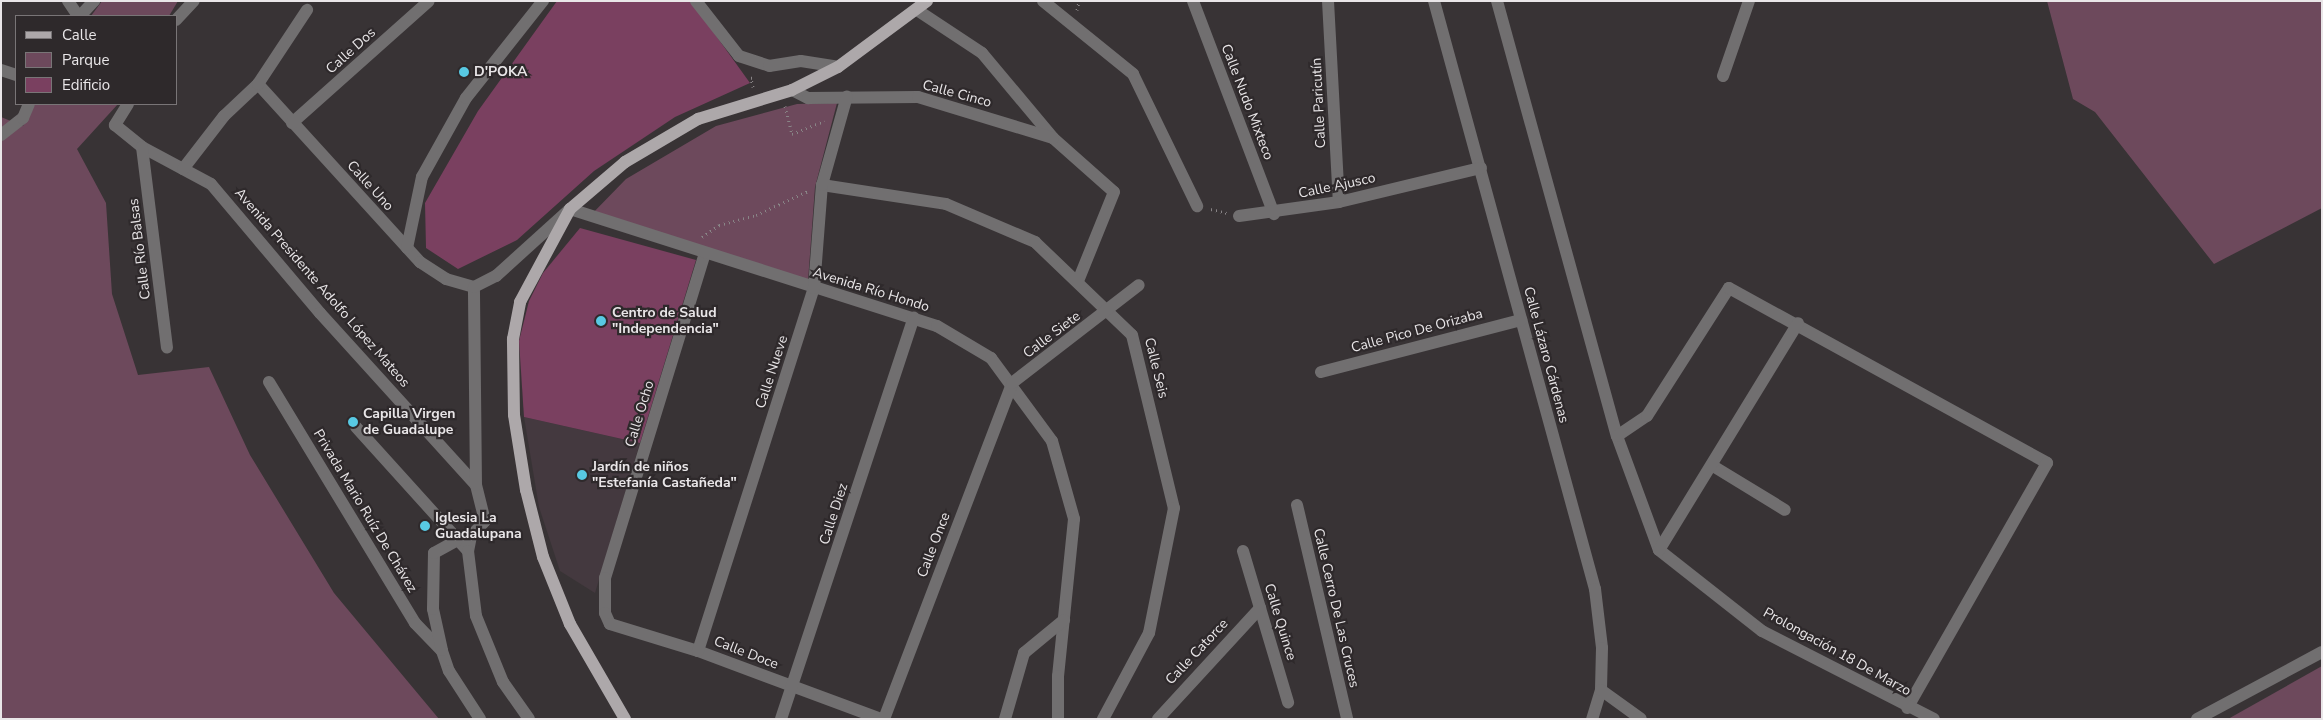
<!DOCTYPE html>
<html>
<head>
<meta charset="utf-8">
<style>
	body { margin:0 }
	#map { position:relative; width:2323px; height:720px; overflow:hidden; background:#383335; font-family:"Nunito Sans",sans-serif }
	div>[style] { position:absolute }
	.built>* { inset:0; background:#44393f }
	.green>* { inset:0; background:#6d495c }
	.building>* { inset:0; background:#7a4060 }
	.path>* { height:3px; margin-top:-1.5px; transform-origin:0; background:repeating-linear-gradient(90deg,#898587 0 1px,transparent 0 5px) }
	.minor>* { height:12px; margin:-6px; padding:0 6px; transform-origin:6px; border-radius:6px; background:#716f70 }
	.major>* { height:12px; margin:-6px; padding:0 6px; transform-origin:6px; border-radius:6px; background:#ada8aa }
	.dots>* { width:14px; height:14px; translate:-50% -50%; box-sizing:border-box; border:2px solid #2e292b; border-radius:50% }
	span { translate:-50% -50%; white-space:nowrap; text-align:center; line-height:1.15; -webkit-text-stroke:4.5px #2e292b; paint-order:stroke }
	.street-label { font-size:14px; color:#e9e6e8 }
	.poi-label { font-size:14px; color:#e9e6e8; font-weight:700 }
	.left { translate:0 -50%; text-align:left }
	.frame { position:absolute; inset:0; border:2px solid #e9e6e8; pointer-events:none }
	.legend { position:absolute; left:15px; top:15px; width:162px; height:90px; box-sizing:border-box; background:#2e292b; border:1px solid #797577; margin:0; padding:6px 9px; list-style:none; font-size:15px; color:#e9e6e8 }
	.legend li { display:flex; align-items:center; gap:10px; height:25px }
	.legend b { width:25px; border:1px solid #797577 }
</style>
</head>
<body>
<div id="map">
	<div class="built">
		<div style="clip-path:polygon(524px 417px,640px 443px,595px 593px,560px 571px,539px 507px)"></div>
	</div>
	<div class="green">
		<div style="clip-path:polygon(102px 1px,178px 1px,169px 16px,91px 16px)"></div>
		<div style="clip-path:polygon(2047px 1px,2322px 1px,2322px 208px,2214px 264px,2095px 112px,2073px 99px)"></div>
		<div style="clip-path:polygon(837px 103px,815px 187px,808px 281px,589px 217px,626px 179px,716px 126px,797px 104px)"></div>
		<div style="clip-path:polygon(34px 104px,118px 104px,77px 149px,106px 203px,112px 294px,138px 375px,209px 367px,250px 455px,334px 593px,439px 719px,1px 719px,1px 117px,23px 126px)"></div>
		<div style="clip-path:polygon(2322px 666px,2322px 719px,2228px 719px)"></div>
	</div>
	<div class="building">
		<div style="clip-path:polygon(557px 1px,691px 1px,750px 83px,675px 117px,594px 171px,517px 240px,458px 269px,426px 248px,425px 203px,478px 111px)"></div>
		<div style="clip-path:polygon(580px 228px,696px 260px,640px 443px,524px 417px,519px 341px,529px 301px,543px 273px)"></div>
	</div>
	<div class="path">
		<div style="left:1077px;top:10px;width:9px;rotate:-77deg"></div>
		<div style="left:753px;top:87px;width:9px;rotate:-103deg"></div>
		<div style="left:751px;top:78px;width:4px;rotate:-14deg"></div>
		<div style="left:785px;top:106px;width:29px;rotate:76deg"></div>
		<div style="left:792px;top:134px;width:35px;rotate:-22deg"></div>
		<div style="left:1211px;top:209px;width:16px;rotate:14deg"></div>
		<div style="left:702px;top:237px;width:21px;rotate:-35deg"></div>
		<div style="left:719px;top:225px;width:38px;rotate:-15deg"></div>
		<div style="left:756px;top:215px;width:57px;rotate:-24.8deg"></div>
	</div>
	<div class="minor">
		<div style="left:68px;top:1px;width:18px;rotate:56deg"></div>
		<div style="left:696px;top:1px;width:70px;rotate:52deg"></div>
		<div style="left:739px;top:56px;width:32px;rotate:18deg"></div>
		<div style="left:769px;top:66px;width:32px;rotate:-9deg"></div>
		<div style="left:801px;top:61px;width:37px;rotate:9deg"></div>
		<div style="left:1043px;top:1px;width:116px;rotate:39deg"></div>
		<div style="left:1133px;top:74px;width:147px;rotate:64.1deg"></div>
		<div style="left:1193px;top:1px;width:228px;rotate:69.2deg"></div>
		<div style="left:1328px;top:1px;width:201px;rotate:86.9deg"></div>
		<div style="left:1434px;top:1px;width:610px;rotate:74.69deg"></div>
		<div style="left:1595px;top:589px;width:59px;rotate:83.2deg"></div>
		<div style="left:1602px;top:648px;width:42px;rotate:91.4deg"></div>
		<div style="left:1601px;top:690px;width:30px;rotate:107deg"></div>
		<div style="left:1497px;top:1px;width:451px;rotate:74.6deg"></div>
		<div style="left:1617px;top:436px;width:121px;rotate:69.8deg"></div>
		<div style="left:917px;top:10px;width:78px;rotate:33.5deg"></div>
		<div style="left:982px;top:53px;width:111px;rotate:50.1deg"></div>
		<div style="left:1053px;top:138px;width:81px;rotate:41.5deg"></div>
		<div style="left:1114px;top:192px;width:96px;rotate:112deg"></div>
		<div style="left:80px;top:16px;width:21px;rotate:-47deg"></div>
		<div style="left:176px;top:20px;width:26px;rotate:-47deg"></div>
		<div style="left:1px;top:70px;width:16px;rotate:18deg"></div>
		<div style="left:1723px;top:76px;width:79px;rotate:-70.9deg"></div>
		<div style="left:258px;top:84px;width:241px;rotate:47.7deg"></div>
		<div style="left:420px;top:262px;width:31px;rotate:33deg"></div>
		<div style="left:446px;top:279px;width:29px;rotate:16deg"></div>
		<div style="left:792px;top:90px;width:18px;rotate:27deg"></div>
		<div style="left:808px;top:98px;width:110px;rotate:-0.5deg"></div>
		<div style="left:918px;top:97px;width:141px;rotate:16.9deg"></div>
		<div style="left:128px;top:104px;width:25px;rotate:122deg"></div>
		<div style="left:115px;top:125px;width:35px;rotate:39deg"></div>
		<div style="left:142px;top:147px;width:78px;rotate:28.2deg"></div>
		<div style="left:211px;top:184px;width:169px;rotate:49.8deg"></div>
		<div style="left:320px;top:313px;width:232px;rotate:47.8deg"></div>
		<div style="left:476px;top:485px;width:37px;rotate:76deg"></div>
		<div style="left:485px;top:521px;width:21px;rotate:133deg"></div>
		<div style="left:471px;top:536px;width:15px;rotate:101deg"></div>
		<div style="left:292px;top:123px;width:183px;rotate:-41.7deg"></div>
		<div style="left:1px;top:135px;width:28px;rotate:-38deg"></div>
		<div style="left:23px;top:118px;width:15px;rotate:-67deg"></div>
		<div style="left:142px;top:147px;width:202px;rotate:82.9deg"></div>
		<div style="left:183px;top:169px;width:67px;rotate:-52.3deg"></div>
		<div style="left:224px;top:116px;width:47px;rotate:-43.3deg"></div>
		<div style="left:258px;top:84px;width:89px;rotate:-56.5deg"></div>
		<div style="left:822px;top:185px;width:125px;rotate:8.7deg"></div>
		<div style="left:946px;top:204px;width:97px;rotate:23.1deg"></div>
		<div style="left:1035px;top:242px;width:134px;rotate:43.8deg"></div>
		<div style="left:1132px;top:335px;width:178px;rotate:76.4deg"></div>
		<div style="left:1174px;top:508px;width:127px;rotate:101.3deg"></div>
		<div style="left:1149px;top:633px;width:98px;rotate:118.1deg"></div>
		<div style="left:1239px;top:216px;width:101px;rotate:-8deg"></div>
		<div style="left:1339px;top:202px;width:146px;rotate:-13.5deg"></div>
		<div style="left:407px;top:248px;width:73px;rotate:-78.1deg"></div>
		<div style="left:422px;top:177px;width:90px;rotate:-60.9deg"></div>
		<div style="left:466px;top:98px;width:124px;rotate:-51.6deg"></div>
		<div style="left:705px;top:253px;width:340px;rotate:107.1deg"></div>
		<div style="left:605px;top:578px;width:35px;rotate:90deg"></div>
		<div style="left:605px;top:613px;width:12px;rotate:66deg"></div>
		<div style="left:610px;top:624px;width:92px;rotate:17.1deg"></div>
		<div style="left:698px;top:651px;width:195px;rotate:20.4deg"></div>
		<div style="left:1321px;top:372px;width:207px;rotate:-14.6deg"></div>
		<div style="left:269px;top:382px;width:282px;rotate:58.8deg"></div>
		<div style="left:415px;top:623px;width:39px;rotate:46deg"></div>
		<div style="left:442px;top:651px;width:21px;rotate:71deg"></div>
		<div style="left:449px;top:671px;width:57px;rotate:57.1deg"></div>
		<div style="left:356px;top:427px;width:167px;rotate:47.9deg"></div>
		<div style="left:468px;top:551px;width:65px;rotate:83deg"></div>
		<div style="left:476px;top:616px;width:71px;rotate:67.8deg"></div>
		<div style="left:503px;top:682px;width:45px;rotate:54.9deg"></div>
		<div style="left:1617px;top:436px;width:36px;rotate:-34deg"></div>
		<div style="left:1647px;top:416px;width:152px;rotate:-57.4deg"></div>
		<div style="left:1729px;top:288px;width:363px;rotate:28.8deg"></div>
		<div style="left:2047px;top:463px;width:282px;rotate:119.7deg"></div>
		<div style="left:1713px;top:466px;width:84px;rotate:31.4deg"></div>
		<div style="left:476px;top:485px;width:198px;rotate:-90.6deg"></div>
		<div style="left:474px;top:287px;width:25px;rotate:-27deg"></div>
		<div style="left:496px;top:276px;width:100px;rotate:-42.2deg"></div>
		<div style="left:570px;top:209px;width:385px;rotate:17.7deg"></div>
		<div style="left:937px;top:326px;width:63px;rotate:30.7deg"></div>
		<div style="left:991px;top:358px;width:103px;rotate:53.7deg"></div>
		<div style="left:1052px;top:441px;width:81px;rotate:74.2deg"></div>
		<div style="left:1074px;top:519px;width:158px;rotate:95.8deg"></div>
		<div style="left:1058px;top:676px;width:43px;rotate:90deg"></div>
		<div style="left:1297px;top:505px;width:220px;rotate:76.8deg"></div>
		<div style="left:1659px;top:550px;width:131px;rotate:38.2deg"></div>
		<div style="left:1762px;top:631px;width:193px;rotate:27.1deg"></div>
		<div style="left:1659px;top:550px;width:266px;rotate:-58.5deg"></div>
		<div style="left:1243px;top:551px;width:158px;rotate:73.4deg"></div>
		<div style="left:442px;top:650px;width:42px;rotate:-102.4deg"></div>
		<div style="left:433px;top:609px;width:56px;rotate:-89deg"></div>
		<div style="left:434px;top:553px;width:26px;rotate:-29deg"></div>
		<div style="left:698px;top:651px;width:381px;rotate:-72.3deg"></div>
		<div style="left:814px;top:288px;width:103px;rotate:-85.6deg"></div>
		<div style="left:822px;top:185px;width:92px;rotate:-74.3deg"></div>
		<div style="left:1601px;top:690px;width:49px;rotate:35.9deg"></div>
		<div style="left:781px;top:719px;width:423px;rotate:-71.7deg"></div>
		<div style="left:884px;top:719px;width:360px;rotate:-69.1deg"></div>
		<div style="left:1012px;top:383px;width:160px;rotate:-37.7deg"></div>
		<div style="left:1005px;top:719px;width:69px;rotate:-73.9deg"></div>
		<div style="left:1024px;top:653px;width:52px;rotate:-39.5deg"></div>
		<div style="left:1158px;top:719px;width:151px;rotate:-47.4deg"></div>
		<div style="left:2197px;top:719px;width:142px;rotate:-28.2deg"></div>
	</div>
	<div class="major">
		<div style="left:625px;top:719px;width:110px;rotate:-120.1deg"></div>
		<div style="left:570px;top:624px;width:72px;rotate:-111.9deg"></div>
		<div style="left:543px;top:557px;width:69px;rotate:-104.2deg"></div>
		<div style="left:526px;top:490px;width:76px;rotate:-99.1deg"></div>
		<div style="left:514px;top:415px;width:76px;rotate:-90.8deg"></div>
		<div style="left:513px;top:339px;width:38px;rotate:-79deg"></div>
		<div style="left:520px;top:302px;width:106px;rotate:-61.7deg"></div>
		<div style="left:570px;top:209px;width:72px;rotate:-40.5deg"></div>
		<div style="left:625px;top:162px;width:85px;rotate:-30.5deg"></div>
		<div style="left:698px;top:119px;width:98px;rotate:-17.1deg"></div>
		<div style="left:792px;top:90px;width:51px;rotate:-26.6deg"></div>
		<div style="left:838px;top:67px;width:111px;rotate:-36.6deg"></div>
	</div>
	<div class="dots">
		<div style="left:464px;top:72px;background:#58c9e3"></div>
		<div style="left:601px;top:321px;background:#58c9e3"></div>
		<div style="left:353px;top:422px;background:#58c9e3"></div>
		<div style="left:582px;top:475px;background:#58c9e3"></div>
		<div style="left:425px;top:526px;background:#58c9e3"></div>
	</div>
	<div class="street-label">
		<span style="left:351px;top:51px;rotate:-42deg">Calle Dos</span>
		<span style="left:957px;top:94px;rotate:15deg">Calle Cinco</span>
		<span style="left:1247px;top:102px;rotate:69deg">Calle Nudo Mixteco</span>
		<span style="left:1319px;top:103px;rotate:-93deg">Calle Paricutín</span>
		<span style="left:370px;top:186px;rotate:48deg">Calle Uno</span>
		<span style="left:1337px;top:186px;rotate:-12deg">Calle Ajusco</span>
		<span style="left:140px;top:249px;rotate:-97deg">Calle Río Balsas</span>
		<span style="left:322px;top:288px;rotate:49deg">Avenida Presidente Adolfo López Mateos</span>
		<span style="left:871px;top:290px;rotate:17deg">Avenida Río Hondo</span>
		<span style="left:1417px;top:331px;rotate:-15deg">Calle Pico De Orizaba</span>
		<span style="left:1052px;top:335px;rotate:-37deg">Calle Siete</span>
		<span style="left:1546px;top:355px;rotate:75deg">Calle Lázaro Cárdenas</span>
		<span style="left:1156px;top:368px;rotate:76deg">Calle Seis</span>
		<span style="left:772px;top:372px;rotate:-72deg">Calle Nueve</span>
		<span style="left:640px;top:414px;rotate:-73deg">Calle Ocho</span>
		<span style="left:365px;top:511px;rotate:59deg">Privada Mario Ruíz De Chávez</span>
		<span style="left:834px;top:514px;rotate:-72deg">Calle Diez</span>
		<span style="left:934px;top:545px;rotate:-69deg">Calle Once</span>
		<span style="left:1336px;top:608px;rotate:77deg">Calle Cerro De Las Cruces</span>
		<span style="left:1280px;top:622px;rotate:73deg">Calle Quince</span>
		<span style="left:1197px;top:652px;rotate:-47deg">Calle Catorce</span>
		<span style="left:1837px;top:652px;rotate:29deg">Prolongación 18 De Marzo</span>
		<span style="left:746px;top:653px;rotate:21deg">Calle Doce</span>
	</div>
	<div class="poi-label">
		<span class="left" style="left:474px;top:72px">D'POKA</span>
		<span class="left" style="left:612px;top:321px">Centro de Salud<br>"Independencia"</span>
		<span class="left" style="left:363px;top:422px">Capilla Virgen<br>de Guadalupe</span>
		<span class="left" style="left:592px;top:475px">Jardín de niños<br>"Estefanía Castañeda"</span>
		<span class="left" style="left:435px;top:526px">Iglesia La<br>Guadalupana</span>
	</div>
	<div class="frame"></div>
	<ul class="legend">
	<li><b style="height:6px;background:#ada8aa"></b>Calle</li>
	<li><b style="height:14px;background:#6d495c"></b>Parque</li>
	<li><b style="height:14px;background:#7a4060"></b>Edificio</li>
	</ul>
</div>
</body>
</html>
